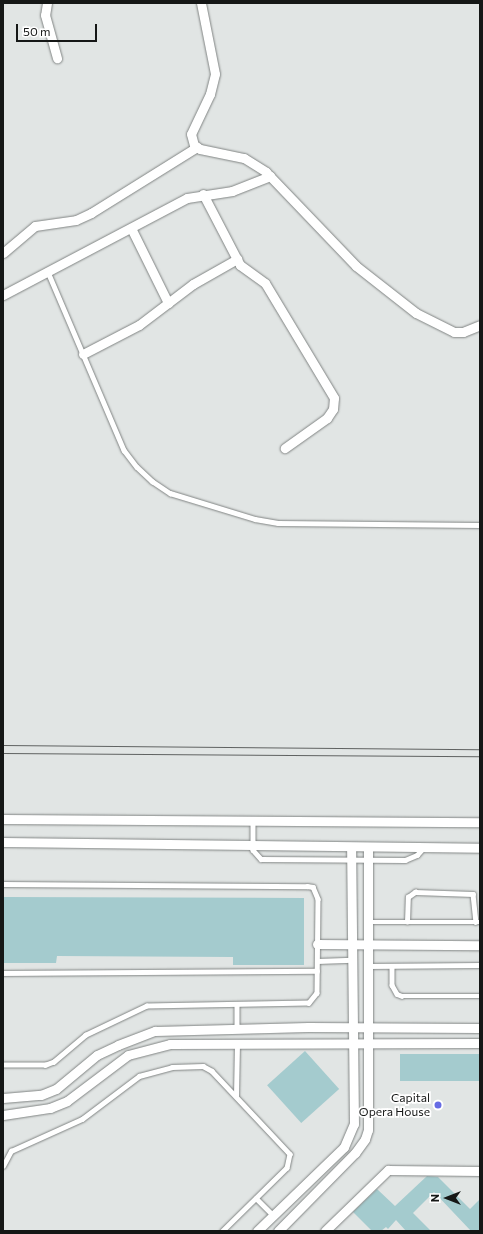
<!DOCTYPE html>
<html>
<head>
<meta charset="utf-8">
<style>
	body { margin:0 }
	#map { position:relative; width:483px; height:1234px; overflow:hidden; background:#e1e5e4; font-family:Commissioner,sans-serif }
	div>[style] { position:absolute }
	.building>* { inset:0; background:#a4cbce; transform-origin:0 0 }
	.roads { filter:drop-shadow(0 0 1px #808483) drop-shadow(0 0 1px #808483) }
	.lane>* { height:4.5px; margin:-2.25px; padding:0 2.25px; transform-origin:2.25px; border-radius:2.25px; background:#fff }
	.street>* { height:9px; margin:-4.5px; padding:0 4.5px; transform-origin:4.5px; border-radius:4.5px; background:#fff }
	.tram>* { height:1px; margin:-0.5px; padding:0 0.5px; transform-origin:0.5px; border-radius:0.5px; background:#606362 }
	.dots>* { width:11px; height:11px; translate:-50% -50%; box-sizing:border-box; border:2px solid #fff; border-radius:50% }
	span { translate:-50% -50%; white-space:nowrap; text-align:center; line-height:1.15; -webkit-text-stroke:3.5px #fff; paint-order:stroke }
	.poi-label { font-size:12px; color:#151716 }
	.right { translate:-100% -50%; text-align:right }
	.frame { position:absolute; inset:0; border:4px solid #151716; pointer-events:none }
	.north { position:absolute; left:427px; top:1178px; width:40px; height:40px; -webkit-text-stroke:3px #fff; paint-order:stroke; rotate:270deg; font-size:11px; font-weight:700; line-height:16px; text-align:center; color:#151716 }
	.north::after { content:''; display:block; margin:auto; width:14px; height:18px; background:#151716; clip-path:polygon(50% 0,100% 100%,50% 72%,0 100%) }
	.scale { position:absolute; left:16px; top:24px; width:81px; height:18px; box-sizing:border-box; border:2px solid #151716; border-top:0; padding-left:5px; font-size:12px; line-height:14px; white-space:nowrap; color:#151716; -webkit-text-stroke:3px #fff; paint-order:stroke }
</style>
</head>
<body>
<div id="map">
	<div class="building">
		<div style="clip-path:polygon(3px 897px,304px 898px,304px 965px,233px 965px,233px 957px,57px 956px,56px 963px,3px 963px)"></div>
		<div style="left:305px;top:1051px;width:51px;height:51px;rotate:48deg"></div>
		<div style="left:400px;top:1054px;width:80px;height:27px"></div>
		<div style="clip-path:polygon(427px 1176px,438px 1177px,470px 1209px,480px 1199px,480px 1231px,471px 1231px,434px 1192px,413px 1213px,431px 1231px,406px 1231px,396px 1220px,388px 1229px,386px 1227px,381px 1231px,372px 1231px,353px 1212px,377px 1189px,395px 1206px)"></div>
	</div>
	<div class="roads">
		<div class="lane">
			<div style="left:48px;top:272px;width:194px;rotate:66.9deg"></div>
			<div style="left:124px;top:450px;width:21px;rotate:53deg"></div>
			<div style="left:137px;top:467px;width:21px;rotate:43deg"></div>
			<div style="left:152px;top:481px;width:22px;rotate:34deg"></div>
			<div style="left:170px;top:493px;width:89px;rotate:17deg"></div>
			<div style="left:255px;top:519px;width:23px;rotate:10deg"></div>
			<div style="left:278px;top:523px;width:202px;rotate:0.6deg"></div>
			<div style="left:253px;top:820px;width:30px;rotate:90deg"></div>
			<div style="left:253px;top:850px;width:12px;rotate:48deg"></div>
			<div style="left:261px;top:859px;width:144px;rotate:0.4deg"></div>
			<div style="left:405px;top:860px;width:13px;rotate:-23deg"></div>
			<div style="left:417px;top:855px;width:11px;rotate:-49deg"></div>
			<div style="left:3px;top:884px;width:304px;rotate:0.4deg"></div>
			<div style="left:307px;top:886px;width:6px;rotate:9deg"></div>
			<div style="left:313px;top:887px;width:13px;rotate:67deg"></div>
			<div style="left:318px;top:899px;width:94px;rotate:90.6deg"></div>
			<div style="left:317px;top:993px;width:13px;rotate:129deg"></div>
			<div style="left:309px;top:1003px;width:162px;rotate:178.9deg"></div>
			<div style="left:147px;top:1006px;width:68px;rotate:154.6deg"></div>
			<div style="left:86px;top:1035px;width:42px;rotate:139.8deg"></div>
			<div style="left:54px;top:1062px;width:9px;rotate:159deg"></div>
			<div style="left:46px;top:1065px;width:43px;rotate:180deg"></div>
			<div style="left:368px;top:922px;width:112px"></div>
			<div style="left:407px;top:922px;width:25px;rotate:-88deg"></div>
			<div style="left:408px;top:897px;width:9px;rotate:-36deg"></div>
			<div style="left:415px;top:892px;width:58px;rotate:2deg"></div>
			<div style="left:473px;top:894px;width:28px;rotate:84deg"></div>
			<div style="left:317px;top:961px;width:35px;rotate:-2deg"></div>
			<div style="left:368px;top:966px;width:112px;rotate:-0.5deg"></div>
			<div style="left:392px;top:966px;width:19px;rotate:90deg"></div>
			<div style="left:392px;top:985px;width:10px;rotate:61deg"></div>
			<div style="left:397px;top:994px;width:5px;rotate:22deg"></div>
			<div style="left:402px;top:996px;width:78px"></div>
			<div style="left:3px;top:973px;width:314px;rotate:-0.4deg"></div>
			<div style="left:237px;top:1005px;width:23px;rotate:90deg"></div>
			<div style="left:236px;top:1096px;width:52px;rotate:-88.9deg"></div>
			<div style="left:3px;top:1166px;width:17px;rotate:-62deg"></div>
			<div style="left:11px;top:1151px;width:78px;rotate:-24.3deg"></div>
			<div style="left:82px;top:1119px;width:71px;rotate:-37deg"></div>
			<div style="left:139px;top:1076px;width:34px;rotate:-15deg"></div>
			<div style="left:172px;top:1067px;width:31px;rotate:-2deg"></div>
			<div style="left:203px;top:1066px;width:10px;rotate:29deg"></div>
			<div style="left:212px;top:1071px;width:114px;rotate:46.8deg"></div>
			<div style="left:290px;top:1154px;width:14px;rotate:102deg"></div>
			<div style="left:287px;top:1168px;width:90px;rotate:135.5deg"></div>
			<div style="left:256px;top:1198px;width:24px;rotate:45deg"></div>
		</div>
		<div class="street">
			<div style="left:47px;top:3px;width:12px;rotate:99deg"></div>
			<div style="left:45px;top:15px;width:45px;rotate:74.4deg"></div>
			<div style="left:201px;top:3px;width:72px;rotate:78.8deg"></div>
			<div style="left:215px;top:74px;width:21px;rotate:104deg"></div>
			<div style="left:210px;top:94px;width:44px;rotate:115.4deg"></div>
			<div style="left:191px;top:134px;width:11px;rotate:75deg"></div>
			<div style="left:194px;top:145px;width:7px;rotate:34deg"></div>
			<div style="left:200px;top:149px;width:45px;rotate:11.6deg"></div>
			<div style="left:244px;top:158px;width:26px;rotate:32deg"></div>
			<div style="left:266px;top:172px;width:130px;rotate:46.2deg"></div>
			<div style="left:356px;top:266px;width:76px;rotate:38.1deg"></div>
			<div style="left:416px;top:313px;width:42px;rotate:26.6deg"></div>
			<div style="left:454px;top:332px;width:9px"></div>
			<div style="left:463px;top:332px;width:18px;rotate:-22deg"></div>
			<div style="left:203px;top:194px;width:80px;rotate:62.5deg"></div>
			<div style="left:240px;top:265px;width:31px;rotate:36deg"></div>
			<div style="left:265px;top:283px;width:134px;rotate:59deg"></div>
			<div style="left:334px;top:398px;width:11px;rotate:95deg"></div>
			<div style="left:333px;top:409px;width:11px;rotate:124deg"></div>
			<div style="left:327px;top:418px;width:52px;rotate:144.5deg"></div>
			<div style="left:131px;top:228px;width:84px;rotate:63.7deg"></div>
			<div style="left:3px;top:253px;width:42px;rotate:-40.2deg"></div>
			<div style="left:35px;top:226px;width:41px;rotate:-8.3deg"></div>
			<div style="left:76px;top:220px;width:17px;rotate:-25deg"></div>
			<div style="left:91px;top:213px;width:125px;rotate:-31.9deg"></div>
			<div style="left:3px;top:295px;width:208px;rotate:-27.8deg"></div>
			<div style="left:187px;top:198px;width:46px;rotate:-8.8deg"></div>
			<div style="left:232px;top:191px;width:41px;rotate:-21.5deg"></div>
			<div style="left:83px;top:354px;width:63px;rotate:-27.4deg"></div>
			<div style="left:139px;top:325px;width:68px;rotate:-37.2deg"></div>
			<div style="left:193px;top:284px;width:51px;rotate:-29.6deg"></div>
			<div style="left:3px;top:819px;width:477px;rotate:0.4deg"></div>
			<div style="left:3px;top:842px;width:477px;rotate:0.7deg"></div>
			<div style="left:317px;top:944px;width:163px;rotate:0.4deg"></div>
			<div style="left:3px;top:1098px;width:38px;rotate:-5deg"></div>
			<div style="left:41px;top:1095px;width:16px;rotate:-22deg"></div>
			<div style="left:56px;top:1089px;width:53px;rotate:-39.7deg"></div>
			<div style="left:97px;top:1055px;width:23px;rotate:-25deg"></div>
			<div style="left:118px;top:1045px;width:40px;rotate:-21deg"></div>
			<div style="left:155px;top:1031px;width:153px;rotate:-1.5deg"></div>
			<div style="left:308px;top:1027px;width:172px;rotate:0.3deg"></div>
			<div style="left:3px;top:1115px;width:48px;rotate:-8.5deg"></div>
			<div style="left:50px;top:1108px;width:18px;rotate:-22deg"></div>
			<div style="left:67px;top:1101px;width:76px;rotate:-37deg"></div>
			<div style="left:128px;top:1055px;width:43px;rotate:-14.7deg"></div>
			<div style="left:170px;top:1044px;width:310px;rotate:-0.2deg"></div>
			<div style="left:257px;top:1231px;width:121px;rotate:-44deg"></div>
			<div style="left:344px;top:1147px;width:25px;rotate:-67deg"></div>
			<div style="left:354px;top:1124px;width:277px;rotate:-90.6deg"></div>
			<div style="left:278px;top:1231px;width:110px;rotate:-45.4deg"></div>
			<div style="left:355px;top:1153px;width:17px;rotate:-54deg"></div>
			<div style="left:365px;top:1139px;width:9px;rotate:-72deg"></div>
			<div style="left:368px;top:1130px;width:283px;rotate:-90deg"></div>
			<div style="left:325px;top:1231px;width:88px;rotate:-44.1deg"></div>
			<div style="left:388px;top:1170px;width:92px;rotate:0.6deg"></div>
		</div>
	</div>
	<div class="tram">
		<div style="left:3px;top:745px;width:477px;rotate:0.5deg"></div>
		<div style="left:3px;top:753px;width:477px;rotate:0.4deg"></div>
	</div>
	<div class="dots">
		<div style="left:438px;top:1105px;background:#666be4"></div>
	</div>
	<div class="poi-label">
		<span class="right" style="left:430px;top:1105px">Capital<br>Opera House</span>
	</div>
	<div class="frame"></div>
	<div class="north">N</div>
	<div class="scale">50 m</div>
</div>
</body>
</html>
